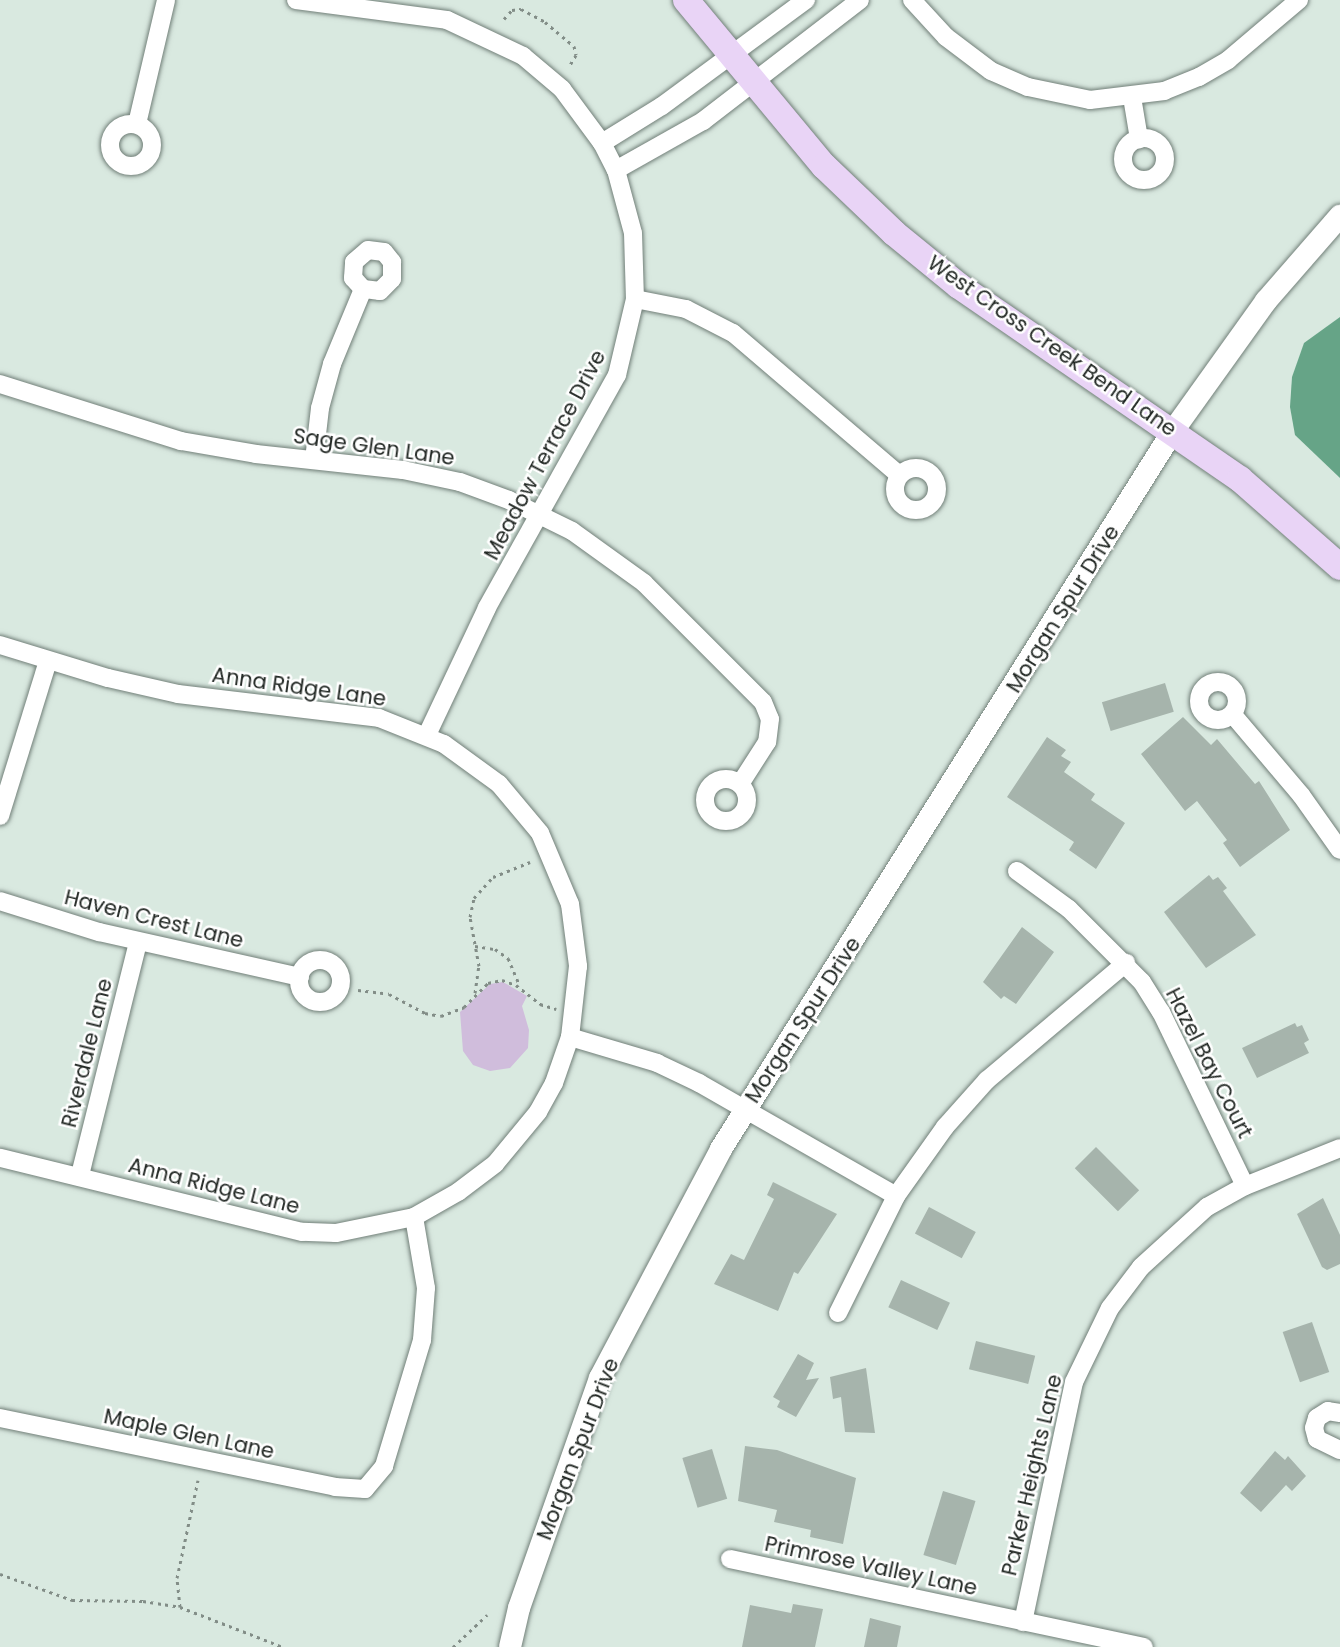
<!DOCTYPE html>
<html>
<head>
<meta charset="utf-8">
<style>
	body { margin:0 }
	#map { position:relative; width:1340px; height:1647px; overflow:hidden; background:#d9e9e0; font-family:Poppins,sans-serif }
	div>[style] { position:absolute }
	.green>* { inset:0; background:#d0bddc }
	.water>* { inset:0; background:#66a487 }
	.building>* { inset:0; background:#a6b4ac; transform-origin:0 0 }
	.path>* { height:3px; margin-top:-1.5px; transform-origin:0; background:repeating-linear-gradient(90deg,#828d87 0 3px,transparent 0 7.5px) }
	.roads { filter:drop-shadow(0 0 2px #717f78) drop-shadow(0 0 2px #717f78) }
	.minor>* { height:18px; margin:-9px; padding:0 9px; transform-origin:9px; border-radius:9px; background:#fff }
	.minor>.ring { margin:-9px; padding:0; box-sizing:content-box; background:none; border:18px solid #fff; border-radius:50% }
	.tertiary>* { height:22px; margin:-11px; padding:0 11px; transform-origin:11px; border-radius:11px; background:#fff }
	.secondary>* { height:26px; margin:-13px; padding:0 13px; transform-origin:13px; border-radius:13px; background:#e9d4f6 }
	span { translate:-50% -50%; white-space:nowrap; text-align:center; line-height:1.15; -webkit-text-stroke:5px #fff; paint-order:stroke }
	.street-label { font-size:21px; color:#212723 }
</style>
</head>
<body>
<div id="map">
	<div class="green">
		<div style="clip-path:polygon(503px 982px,527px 996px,522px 1006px,529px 1030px,528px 1048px,510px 1068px,490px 1071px,473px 1065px,463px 1051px,460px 1012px,490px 984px)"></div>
	</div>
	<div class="water">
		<div style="clip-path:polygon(1340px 317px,1340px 478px,1295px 435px,1290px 407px,1292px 377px,1304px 343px)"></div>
	</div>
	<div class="building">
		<div style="left:1165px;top:683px;width:30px;height:66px;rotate:73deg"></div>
		<div style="clip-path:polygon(1183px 717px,1211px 745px,1217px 739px,1255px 784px,1259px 781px,1290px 830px,1240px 867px,1223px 843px,1227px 840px,1197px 801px,1185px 811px,1141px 754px)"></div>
		<div style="clip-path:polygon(1047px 737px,1066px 750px,1061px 756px,1071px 762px,1064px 772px,1095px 794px,1091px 800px,1125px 823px,1096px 869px,1069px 850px,1074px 842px,1007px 797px)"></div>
		<div style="clip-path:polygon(1209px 875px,1213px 880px,1218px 877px,1227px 888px,1223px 891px,1256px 935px,1206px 968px,1164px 912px)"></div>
		<div style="clip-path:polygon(1022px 927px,1054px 952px,1016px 1004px,1004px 996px,1001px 999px,983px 982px)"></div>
		<div style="clip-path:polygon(1295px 1023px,1297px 1027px,1302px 1025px,1309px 1040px,1304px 1043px,1309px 1053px,1257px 1078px,1242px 1048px)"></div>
		<div style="left:1096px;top:1147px;width:61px;height:30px;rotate:45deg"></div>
		<div style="clip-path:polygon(773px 1182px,837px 1214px,798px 1274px,794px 1272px,778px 1311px,714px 1284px,731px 1254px,744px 1260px,774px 1199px,767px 1195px)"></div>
		<div style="clip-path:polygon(1323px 1198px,1340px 1235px,1340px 1264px,1327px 1270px,1322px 1267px,1297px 1214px)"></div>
		<div style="left:929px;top:1207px;width:53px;height:30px;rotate:28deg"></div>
		<div style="left:901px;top:1280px;width:54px;height:30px;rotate:25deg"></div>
		<div style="left:1312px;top:1322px;width:53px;height:31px;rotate:71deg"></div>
		<div style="left:976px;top:1341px;width:61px;height:29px;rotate:14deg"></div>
		<div style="clip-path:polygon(798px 1354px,814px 1363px,806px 1380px,819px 1378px,796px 1417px,777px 1407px,780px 1401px,773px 1397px)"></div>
		<div style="clip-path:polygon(866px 1368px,875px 1433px,845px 1432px,841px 1397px,833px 1399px,830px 1377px)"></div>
		<div style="clip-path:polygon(745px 1446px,777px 1450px,856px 1478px,843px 1544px,810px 1537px,811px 1530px,774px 1522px,777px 1510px,738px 1501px)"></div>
		<div style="left:712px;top:1449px;width:52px;height:31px;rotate:73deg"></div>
		<div style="clip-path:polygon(1275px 1451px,1285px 1460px,1288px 1456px,1306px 1476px,1292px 1491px,1286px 1485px,1261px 1512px,1240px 1493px)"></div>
		<div style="left:943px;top:1491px;width:34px;height:67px;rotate:17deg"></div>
		<div style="clip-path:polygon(793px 1604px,823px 1609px,815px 1647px,742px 1647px,750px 1605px,791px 1613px)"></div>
		<div style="clip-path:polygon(870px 1618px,901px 1626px,897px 1647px,864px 1647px)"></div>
	</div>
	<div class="path">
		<div style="left:504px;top:19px;width:12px;rotate:-48deg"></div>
		<div style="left:512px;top:10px;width:9px;rotate:-6deg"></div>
		<div style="left:521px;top:9px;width:27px;rotate:28deg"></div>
		<div style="left:545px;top:22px;width:38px;rotate:40deg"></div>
		<div style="left:574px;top:46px;width:9px;rotate:77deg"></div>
		<div style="left:576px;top:55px;width:12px;rotate:121deg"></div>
		<div style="left:475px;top:946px;width:20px;rotate:9deg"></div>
		<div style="left:495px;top:949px;width:16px;rotate:35deg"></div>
		<div style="left:508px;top:958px;width:30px;rotate:67deg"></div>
		<div style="left:358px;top:990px;width:31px;rotate:7deg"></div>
		<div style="left:389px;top:994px;width:41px;rotate:27.8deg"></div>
		<div style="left:425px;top:1013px;width:16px;rotate:11deg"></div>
		<div style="left:441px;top:1016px;width:25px;rotate:-21deg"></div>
		<div style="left:464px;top:1007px;width:34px;rotate:-45deg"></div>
		<div style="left:488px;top:983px;width:14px;rotate:-12deg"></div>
		<div style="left:502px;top:980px;width:15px;rotate:20deg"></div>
		<div style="left:516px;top:985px;width:31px;rotate:38deg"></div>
		<div style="left:540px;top:1004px;width:17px;rotate:17deg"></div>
		<div style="left:475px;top:993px;width:27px;rotate:-82deg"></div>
		<div style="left:479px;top:966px;width:50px;rotate:-100.4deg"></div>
		<div style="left:470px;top:917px;width:19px;rotate:-78deg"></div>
		<div style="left:474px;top:898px;width:28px;rotate:-48deg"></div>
		<div style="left:493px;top:877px;width:40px;rotate:-22deg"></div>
		<div style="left:0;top:1574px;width:77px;rotate:19.9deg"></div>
		<div style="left:72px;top:1600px;width:71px;rotate:0.8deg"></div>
		<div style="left:143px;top:1601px;width:37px;rotate:9deg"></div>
		<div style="left:180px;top:1607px;width:110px;rotate:21.2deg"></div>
		<div style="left:180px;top:1607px;width:29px;rotate:-96deg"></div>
		<div style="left:177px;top:1578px;width:100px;rotate:-77.9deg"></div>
		<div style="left:453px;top:1647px;width:47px;rotate:-43.3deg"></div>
	</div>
	<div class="roads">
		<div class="minor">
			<div style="left:296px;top:0;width:152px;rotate:7.5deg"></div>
			<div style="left:447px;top:20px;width:84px;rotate:25.3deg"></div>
			<div style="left:523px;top:56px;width:51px;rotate:40.2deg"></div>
			<div style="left:562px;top:89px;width:67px;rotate:53.5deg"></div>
			<div style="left:602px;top:143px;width:30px;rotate:63deg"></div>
			<div style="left:616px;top:170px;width:65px;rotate:74.9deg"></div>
			<div style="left:633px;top:233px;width:66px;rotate:88.3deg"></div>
			<div style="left:635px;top:299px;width:78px;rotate:103.3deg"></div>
			<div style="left:617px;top:375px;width:267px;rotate:119.2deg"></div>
			<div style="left:487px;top:608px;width:140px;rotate:115.3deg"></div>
			<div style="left:912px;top:0;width:50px;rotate:47.4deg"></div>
			<div style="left:946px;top:37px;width:56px;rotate:37.1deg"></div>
			<div style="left:991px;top:71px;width:40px;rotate:23.4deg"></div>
			<div style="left:1028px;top:87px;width:63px;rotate:11.8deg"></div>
			<div style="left:1090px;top:100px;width:75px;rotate:-6.9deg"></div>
			<div style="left:1164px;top:91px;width:38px;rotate:-22deg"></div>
			<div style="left:1199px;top:77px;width:34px;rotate:-30deg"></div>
			<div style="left:1228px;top:60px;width:93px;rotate:-40.2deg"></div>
			<div style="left:1132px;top:97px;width:43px;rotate:80.5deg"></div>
			<div class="ring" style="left:110px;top:124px;width:24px;height:24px"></div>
			<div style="left:137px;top:124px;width:127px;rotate:-76.8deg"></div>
			<div class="ring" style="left:1123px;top:138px;width:24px;height:24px"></div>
			<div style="left:602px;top:143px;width:70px;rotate:-31.7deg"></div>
			<div style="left:662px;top:106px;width:179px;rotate:-36.4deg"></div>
			<div style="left:616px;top:170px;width:100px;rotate:-29.4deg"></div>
			<div style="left:703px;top:121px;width:198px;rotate:-37.6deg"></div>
			<div style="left:635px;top:299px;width:52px;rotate:11.1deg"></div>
			<div style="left:686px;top:309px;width:53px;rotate:27.1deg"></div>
			<div style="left:733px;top:333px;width:218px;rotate:40.5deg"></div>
			<div style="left:0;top:384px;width:190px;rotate:17.5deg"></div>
			<div style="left:181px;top:441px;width:76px;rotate:9.8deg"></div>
			<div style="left:256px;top:454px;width:148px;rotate:6.2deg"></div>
			<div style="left:403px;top:470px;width:58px;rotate:11.9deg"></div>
			<div style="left:460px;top:482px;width:52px;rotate:20.2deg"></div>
			<div style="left:509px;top:500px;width:70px;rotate:26.2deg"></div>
			<div style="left:572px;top:531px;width:89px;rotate:35.8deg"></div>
			<div style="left:644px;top:583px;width:168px;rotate:45deg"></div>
			<div style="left:763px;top:702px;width:18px;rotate:68deg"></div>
			<div style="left:770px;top:719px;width:23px;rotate:97deg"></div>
			<div style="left:767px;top:742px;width:50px;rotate:122.7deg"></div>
			<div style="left:314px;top:460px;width:52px;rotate:-83.4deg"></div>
			<div style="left:320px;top:408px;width:46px;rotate:-74.7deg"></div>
			<div style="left:332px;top:364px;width:81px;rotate:-67.5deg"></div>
			<div style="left:363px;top:289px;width:15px;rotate:-132deg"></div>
			<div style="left:353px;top:278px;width:16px;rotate:-86deg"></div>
			<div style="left:354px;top:262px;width:18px;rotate:-41deg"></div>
			<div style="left:368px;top:250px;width:16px;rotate:7deg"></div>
			<div style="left:384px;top:252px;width:13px;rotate:51deg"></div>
			<div style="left:392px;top:262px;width:17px;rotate:90deg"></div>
			<div style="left:392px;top:279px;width:17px;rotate:135deg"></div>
			<div style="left:380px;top:291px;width:17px;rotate:-173deg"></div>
			<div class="ring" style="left:895px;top:468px;width:24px;height:24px"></div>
			<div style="left:0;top:645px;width:113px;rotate:17deg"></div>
			<div style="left:108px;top:678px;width:72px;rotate:12.9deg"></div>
			<div style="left:178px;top:694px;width:202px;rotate:6.8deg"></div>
			<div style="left:379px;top:718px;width:70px;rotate:21.8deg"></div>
			<div style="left:444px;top:744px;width:68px;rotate:36deg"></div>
			<div style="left:499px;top:784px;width:64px;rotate:50.1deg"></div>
			<div style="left:540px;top:833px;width:77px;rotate:67.1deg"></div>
			<div style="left:570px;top:904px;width:63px;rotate:82.6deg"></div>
			<div style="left:578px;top:966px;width:71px;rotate:96.4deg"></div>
			<div style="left:570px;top:1037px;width:49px;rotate:109.2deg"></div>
			<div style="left:554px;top:1083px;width:33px;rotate:119deg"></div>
			<div style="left:538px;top:1112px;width:67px;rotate:129.6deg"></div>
			<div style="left:495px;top:1164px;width:46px;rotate:142.9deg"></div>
			<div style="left:458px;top:1192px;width:51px;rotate:150.4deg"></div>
			<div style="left:414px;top:1217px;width:80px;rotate:168.4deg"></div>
			<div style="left:336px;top:1233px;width:34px;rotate:-178deg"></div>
			<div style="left:302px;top:1232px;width:311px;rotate:-166.2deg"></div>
			<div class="ring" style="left:1199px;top:682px;width:20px;height:20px"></div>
			<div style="left:1234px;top:716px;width:104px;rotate:49.7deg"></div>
			<div style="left:1301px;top:795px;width:67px;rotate:54.7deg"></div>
			<div class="ring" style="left:705px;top:779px;width:24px;height:24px"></div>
			<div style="left:0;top:816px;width:162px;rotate:-72.8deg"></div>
			<div style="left:1017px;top:871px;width:64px;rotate:36.2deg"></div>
			<div style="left:1069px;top:909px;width:103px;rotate:45deg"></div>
			<div style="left:1142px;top:982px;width:36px;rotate:58deg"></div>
			<div style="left:1161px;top:1012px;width:193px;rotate:64.2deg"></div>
			<div style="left:0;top:901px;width:104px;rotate:17.4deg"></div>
			<div style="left:99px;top:932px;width:206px;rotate:12.6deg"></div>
			<div class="ring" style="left:299px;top:960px;width:24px;height:24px"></div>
			<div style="left:570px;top:1037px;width:91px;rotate:16.6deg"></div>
			<div style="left:657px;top:1063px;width:47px;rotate:25.5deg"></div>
			<div style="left:699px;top:1083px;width:227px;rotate:29.8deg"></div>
			<div style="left:80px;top:1175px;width:240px;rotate:-76deg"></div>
			<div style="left:838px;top:1313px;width:131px;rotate:-63.6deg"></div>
			<div style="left:896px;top:1196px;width:85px;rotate:-54.6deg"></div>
			<div style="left:945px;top:1127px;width:63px;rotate:-48.2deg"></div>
			<div style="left:987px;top:1080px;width:182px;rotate:-40.1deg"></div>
			<div style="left:1340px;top:1413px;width:12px;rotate:-171deg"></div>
			<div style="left:1328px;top:1411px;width:13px;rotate:148deg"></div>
			<div style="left:1317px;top:1418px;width:10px;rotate:107deg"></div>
			<div style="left:1314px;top:1428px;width:11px;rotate:75deg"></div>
			<div style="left:1317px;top:1439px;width:25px;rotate:26deg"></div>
			<div style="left:0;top:1418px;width:342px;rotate:11.6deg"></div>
			<div style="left:335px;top:1487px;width:30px;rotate:4deg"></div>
			<div style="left:365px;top:1489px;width:30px;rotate:-50deg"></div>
			<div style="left:384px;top:1466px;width:132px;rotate:-73.2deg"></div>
			<div style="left:422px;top:1340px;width:52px;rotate:-85.6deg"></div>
			<div style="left:426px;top:1288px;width:72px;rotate:-99.6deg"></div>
			<div style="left:730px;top:1559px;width:423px;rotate:12deg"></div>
			<div style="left:1023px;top:1622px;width:245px;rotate:-78deg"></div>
			<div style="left:1074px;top:1382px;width:82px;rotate:-64.1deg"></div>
			<div style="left:1110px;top:1308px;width:51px;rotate:-52.9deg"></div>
			<div style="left:1141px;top:1267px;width:89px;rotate:-42.3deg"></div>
			<div style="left:1207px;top:1207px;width:43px;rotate:-28.9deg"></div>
			<div style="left:1245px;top:1186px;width:102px;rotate:-21.8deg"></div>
		</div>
		<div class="tertiary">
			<div style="left:510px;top:1647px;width:40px;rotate:-77deg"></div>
			<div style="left:519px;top:1608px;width:244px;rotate:-70.6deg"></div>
			<div style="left:600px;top:1378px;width:259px;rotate:-62.1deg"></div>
			<div style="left:721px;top:1149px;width:848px;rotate:-57.81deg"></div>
			<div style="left:1173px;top:431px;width:160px;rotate:-54.4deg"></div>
			<div style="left:1266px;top:301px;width:113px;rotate:-49deg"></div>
		</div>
		<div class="secondary">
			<div style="left:686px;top:0;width:216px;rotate:50.3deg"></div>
			<div style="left:824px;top:166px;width:97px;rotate:43.7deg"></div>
			<div style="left:894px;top:233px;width:84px;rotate:39.2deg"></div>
			<div style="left:959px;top:286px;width:341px;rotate:34.5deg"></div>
			<div style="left:1240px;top:479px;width:133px;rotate:41.3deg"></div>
		</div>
	</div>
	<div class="street-label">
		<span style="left:1052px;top:346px;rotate:35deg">West Cross Creek Bend Lane</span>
		<span style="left:374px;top:447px;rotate:8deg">Sage Glen Lane</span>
		<span style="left:545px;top:455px;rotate:-62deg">Meadow Terrace Drive</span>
		<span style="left:1063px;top:609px;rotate:-58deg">Morgan Spur Drive</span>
		<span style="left:299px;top:687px;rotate:8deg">Anna Ridge Lane</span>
		<span style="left:154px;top:919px;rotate:14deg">Haven Crest Lane</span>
		<span style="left:803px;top:1020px;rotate:-57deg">Morgan Spur Drive</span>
		<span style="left:87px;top:1053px;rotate:-76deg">Riverdale Lane</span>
		<span style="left:1209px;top:1063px;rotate:63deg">Hazel Bay Court</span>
		<span style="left:214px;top:1186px;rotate:14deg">Anna Ridge Lane</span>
		<span style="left:189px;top:1434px;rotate:12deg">Maple Glen Lane</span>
		<span style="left:578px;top:1449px;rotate:-69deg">Morgan Spur Drive</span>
		<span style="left:1032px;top:1475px;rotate:-77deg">Parker Heights Lane</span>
		<span style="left:871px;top:1566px;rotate:12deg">Primrose Valley Lane</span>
	</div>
</div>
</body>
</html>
